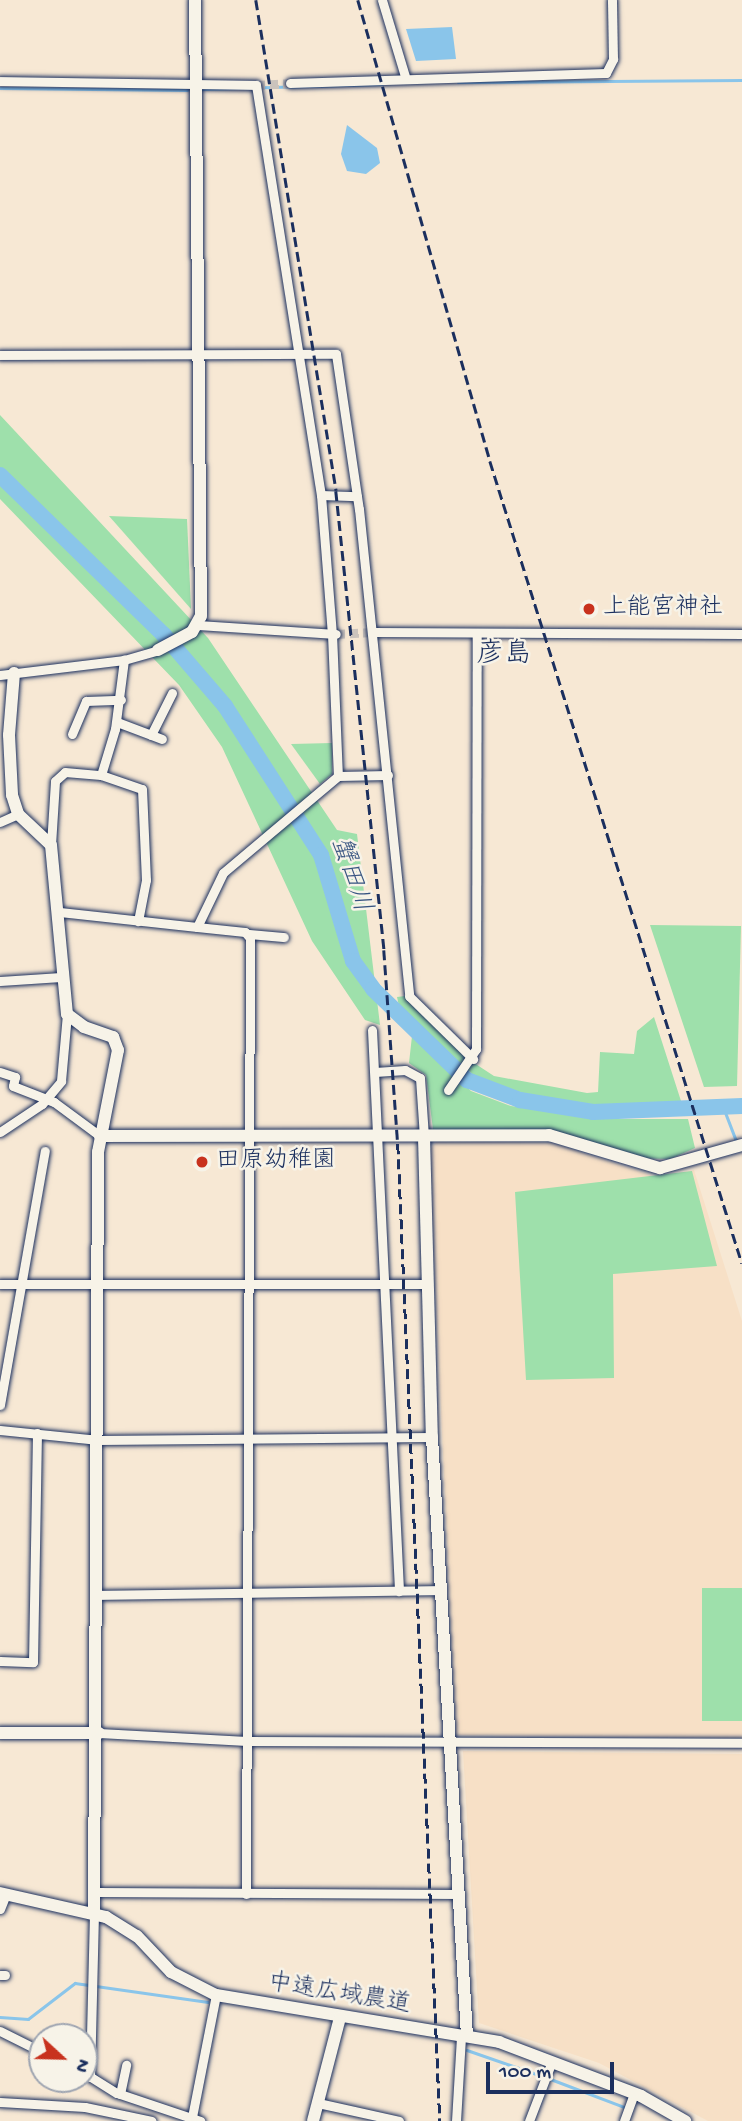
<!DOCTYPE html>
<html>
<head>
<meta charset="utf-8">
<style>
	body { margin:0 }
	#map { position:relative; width:742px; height:2121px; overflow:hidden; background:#f7e8d4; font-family:"Gochi Hand","Klee One",sans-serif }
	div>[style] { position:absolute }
	.built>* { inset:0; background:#f7e0c6 }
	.green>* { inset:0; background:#9ee0ab; transform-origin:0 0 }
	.water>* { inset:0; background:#8ac5ea }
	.stream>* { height:2.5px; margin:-1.25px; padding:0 1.25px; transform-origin:1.25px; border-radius:1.25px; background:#8ac5ea }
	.river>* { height:16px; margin:-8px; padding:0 8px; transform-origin:8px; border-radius:8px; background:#8ac5ea }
	.street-tunnel>* { height:9px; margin-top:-4.5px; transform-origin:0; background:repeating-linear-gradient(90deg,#cbc3bc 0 9px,transparent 0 13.5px) }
	.roads { filter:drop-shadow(0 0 2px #1b2f5e) drop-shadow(0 0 2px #1b2f5e) }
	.street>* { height:9px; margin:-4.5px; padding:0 4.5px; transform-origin:4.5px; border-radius:4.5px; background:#f7f3e8 }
	.secondary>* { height:12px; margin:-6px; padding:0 6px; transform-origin:6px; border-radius:6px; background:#f7f3e8 }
	.rail>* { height:2.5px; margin-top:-1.25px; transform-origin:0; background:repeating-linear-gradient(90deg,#1b2f5e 0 10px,transparent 0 15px) }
	.dots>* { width:19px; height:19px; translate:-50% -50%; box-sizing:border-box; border:4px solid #f7f3e8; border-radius:50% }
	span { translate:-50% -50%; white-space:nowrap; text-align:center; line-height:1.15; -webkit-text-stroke:5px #f7f3e8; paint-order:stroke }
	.poi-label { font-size:24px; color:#1b2f5e }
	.left { translate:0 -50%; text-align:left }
	.street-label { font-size:24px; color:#1b2f5e }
	.water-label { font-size:26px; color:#375481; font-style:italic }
	.quarter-label { font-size:28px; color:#1b2f5e }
	.north { position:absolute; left:28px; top:2023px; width:70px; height:70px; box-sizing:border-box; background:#f7f3e8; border:2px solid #9fa5b1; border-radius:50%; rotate:112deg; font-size:19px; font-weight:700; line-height:28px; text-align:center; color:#1b2f5e }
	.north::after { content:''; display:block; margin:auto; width:24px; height:32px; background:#c8321e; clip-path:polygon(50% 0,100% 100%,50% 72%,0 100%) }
	.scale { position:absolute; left:486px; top:2062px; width:128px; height:32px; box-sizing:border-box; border:4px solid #1b2f5e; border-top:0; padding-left:9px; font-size:21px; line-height:24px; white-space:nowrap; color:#1b2f5e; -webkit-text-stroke:5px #f7f3e8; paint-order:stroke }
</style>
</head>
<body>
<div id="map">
	<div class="built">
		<div style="clip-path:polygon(437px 1141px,553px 1143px,656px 1177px,694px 1170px,742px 1321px,742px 1738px,456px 1735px,429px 1151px)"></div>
		<div style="clip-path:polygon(463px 1751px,742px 1754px,742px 2121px,708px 2121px,599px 2063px,479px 2023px)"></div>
	</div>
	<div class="green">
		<div style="clip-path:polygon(0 415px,208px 638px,337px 830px,357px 834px,380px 1025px,365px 1020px,312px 941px,222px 747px,179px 685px,0 499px)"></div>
		<div style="clip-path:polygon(109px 516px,187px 519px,191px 609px)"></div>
		<div style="clip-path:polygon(332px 743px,332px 774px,320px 784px,291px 744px)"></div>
		<div style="clip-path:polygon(650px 925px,741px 926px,737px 1086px,704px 1087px)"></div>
		<div style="clip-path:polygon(405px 996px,468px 1059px,494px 1076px,587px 1093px,598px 1092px,600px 1052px,634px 1054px,637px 1031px,654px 1017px,681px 1101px,611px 1109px,520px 1095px,482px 1083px,399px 1006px,397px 997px)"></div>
		<div style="clip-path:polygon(412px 1036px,471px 1091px,511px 1106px,595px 1119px,688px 1119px,695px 1148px,670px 1159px,621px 1158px,556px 1137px,434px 1137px,426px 1075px,409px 1063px)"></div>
		<div style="clip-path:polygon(692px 1171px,717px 1266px,613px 1274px,614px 1378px,526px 1380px,515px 1192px)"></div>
		<div style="left:742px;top:1588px;width:133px;height:40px;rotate:90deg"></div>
	</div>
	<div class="water">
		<div style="clip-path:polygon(452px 27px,456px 59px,416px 61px,406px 29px)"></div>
		<div style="clip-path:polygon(347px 125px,377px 148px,380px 163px,366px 174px,347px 171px,341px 154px)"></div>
	</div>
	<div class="stream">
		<div style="left:458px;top:82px;width:284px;rotate:-0.4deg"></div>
		<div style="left:0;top:88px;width:187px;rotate:0.6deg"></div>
		<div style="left:202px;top:89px;width:180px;rotate:-1.6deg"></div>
		<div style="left:723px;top:1106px;width:40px;rotate:69deg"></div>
		<div style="left:0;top:2017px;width:28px;rotate:4deg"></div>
		<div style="left:28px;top:2019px;width:59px;rotate:-37.5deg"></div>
		<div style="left:75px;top:1983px;width:134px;rotate:8.1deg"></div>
		<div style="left:467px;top:2050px;width:79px;rotate:19.1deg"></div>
		<div style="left:548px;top:2078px;width:85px;rotate:20.8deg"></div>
	</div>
	<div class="river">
		<div style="left:0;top:475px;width:229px;rotate:44.3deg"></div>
		<div style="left:164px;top:635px;width:94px;rotate:49.3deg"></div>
		<div style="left:225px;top:706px;width:177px;rotate:57.2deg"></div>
		<div style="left:321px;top:855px;width:111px;rotate:73.2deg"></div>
		<div style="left:353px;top:961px;width:34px;rotate:54deg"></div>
		<div style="left:373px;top:989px;width:131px;rotate:44.1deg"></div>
		<div style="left:467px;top:1080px;width:57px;rotate:20.7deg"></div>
		<div style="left:520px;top:1100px;width:74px;rotate:9.3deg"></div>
		<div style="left:593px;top:1112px;width:149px;rotate:-2.3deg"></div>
	</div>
	<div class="street-tunnel">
		<div style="left:256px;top:85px;width:34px;rotate:-3deg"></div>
		<div style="left:336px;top:634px;width:37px;rotate:-3deg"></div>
	</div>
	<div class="roads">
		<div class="street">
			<div style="left:382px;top:0;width:79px;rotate:73.2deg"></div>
			<div style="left:0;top:81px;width:256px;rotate:0.9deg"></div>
			<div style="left:256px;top:85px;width:415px;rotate:81deg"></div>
			<div style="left:321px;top:495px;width:139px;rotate:85.5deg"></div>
			<div style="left:332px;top:634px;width:142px;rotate:87.6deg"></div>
			<div style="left:338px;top:776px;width:150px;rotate:139.9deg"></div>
			<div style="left:223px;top:873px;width:60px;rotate:115.7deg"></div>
			<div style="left:197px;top:927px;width:138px;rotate:-173.8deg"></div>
			<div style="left:290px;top:83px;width:316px;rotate:-1.8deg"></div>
			<div style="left:606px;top:73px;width:16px;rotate:-63deg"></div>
			<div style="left:613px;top:59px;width:59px;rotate:-91deg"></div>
			<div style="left:0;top:355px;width:336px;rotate:-0.2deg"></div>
			<div style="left:336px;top:354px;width:157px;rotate:81.6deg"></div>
			<div style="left:359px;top:509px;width:490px;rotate:84.1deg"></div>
			<div style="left:409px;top:996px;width:90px;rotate:44.5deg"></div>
			<div style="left:321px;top:495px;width:36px;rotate:2deg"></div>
			<div style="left:198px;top:625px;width:138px;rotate:3.7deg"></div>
			<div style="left:373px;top:632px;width:369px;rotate:0.3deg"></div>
			<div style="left:0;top:675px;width:125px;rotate:-6.9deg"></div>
			<div style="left:124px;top:660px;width:35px;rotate:-16deg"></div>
			<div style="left:117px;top:722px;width:48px;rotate:20.7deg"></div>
			<div style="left:72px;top:734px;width:36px;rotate:-67deg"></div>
			<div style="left:86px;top:701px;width:35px;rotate:-2deg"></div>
			<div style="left:151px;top:735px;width:47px;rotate:-63.4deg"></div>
			<div style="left:101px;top:775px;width:43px;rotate:18.9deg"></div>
			<div style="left:142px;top:789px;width:91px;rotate:87.5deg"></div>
			<div style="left:146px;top:880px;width:42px;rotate:101deg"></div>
			<div style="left:338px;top:776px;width:50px;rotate:-1.1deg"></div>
			<div style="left:0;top:822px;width:20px;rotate:-24deg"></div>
			<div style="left:51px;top:845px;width:64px;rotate:-86.4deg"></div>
			<div style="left:55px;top:781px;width:13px;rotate:-42deg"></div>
			<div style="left:65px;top:772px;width:36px;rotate:5deg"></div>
			<div style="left:101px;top:775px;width:48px;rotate:-73.1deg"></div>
			<div style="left:115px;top:729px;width:70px;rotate:-82.6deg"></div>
			<div style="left:197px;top:927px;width:48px;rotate:5.9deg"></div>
			<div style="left:245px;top:932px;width:8px;rotate:50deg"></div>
			<div style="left:250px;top:938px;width:956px;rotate:90.24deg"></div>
			<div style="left:248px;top:934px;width:36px;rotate:5deg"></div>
			<div style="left:0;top:981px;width:61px;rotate:-3.8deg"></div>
			<div style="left:372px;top:1030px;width:562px;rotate:87.24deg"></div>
			<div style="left:0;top:1072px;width:16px;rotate:18deg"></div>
			<div style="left:15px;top:1077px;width:9px;rotate:103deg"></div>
			<div style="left:13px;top:1086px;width:44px;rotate:21.3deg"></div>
			<div style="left:54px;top:1102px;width:57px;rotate:36.5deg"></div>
			<div style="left:375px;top:1072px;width:30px;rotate:-4deg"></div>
			<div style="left:405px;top:1070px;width:17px;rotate:28deg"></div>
			<div style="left:420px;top:1078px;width:59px;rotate:86.1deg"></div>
			<div style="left:448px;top:1090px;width:50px;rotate:-55.7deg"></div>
			<div style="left:476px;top:1049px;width:416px;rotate:-89.9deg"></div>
			<div style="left:0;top:1132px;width:50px;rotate:-33.7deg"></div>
			<div style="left:42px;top:1104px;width:30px;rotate:-50deg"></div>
			<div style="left:61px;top:1081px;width:67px;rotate:-84.9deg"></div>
			<div style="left:0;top:1284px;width:428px"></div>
			<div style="left:0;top:1405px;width:258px;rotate:-80deg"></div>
			<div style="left:0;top:1430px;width:99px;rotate:5.8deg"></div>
			<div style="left:98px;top:1440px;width:334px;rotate:-0.5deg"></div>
			<div style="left:96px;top:1595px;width:345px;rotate:-0.8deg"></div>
			<div style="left:0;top:1661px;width:33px;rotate:2deg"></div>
			<div style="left:33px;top:1662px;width:229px;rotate:-89deg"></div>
			<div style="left:99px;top:1733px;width:148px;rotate:3.1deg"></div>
			<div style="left:247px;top:1741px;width:495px;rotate:0.2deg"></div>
			<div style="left:97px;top:1892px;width:362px;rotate:0.3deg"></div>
			<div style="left:0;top:1909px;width:16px;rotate:-68deg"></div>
			<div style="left:0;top:1975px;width:5px"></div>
			<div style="left:0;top:2031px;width:47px;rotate:26.6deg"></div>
			<div style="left:86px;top:2074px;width:36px;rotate:32deg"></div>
			<div style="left:117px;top:2093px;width:88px;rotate:18.6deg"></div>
			<div style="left:90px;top:2077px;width:165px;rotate:-88.6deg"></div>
			<div style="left:120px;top:2094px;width:30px;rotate:-78deg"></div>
			<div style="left:0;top:2102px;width:85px;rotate:3.4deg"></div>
			<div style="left:85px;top:2107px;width:68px;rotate:11.8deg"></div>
			<div style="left:318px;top:2103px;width:83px;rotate:12.5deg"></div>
			<div style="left:192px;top:2117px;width:124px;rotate:-78.9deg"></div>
			<div style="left:456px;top:2121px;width:85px;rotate:-86.6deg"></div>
			<div style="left:529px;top:2121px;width:64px;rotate:-69deg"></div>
			<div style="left:624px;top:2121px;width:29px;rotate:-70deg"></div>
		</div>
		<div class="secondary">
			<div style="left:158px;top:650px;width:38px;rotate:-28deg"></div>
			<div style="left:192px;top:632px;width:18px;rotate:-61deg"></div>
			<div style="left:201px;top:616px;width:616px;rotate:-90.56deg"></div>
			<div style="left:14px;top:673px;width:62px;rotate:94.6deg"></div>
			<div style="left:9px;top:735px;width:60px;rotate:87.1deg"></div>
			<div style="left:12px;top:795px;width:20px;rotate:72deg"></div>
			<div style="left:18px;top:814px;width:45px;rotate:43.2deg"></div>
			<div style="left:51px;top:845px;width:170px;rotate:84.6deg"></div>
			<div style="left:67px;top:1014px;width:21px;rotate:37deg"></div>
			<div style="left:84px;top:1027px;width:31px;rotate:19deg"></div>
			<div style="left:113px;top:1037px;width:14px;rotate:69deg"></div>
			<div style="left:118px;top:1050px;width:104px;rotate:101.1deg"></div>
			<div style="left:98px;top:1152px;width:760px;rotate:90.3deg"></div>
			<div style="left:100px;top:1136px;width:449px;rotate:-0.1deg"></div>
			<div style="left:549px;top:1135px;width:116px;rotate:16.6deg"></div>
			<div style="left:660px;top:1168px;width:85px;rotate:-15.7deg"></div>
			<div style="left:424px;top:1137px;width:300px;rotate:88.5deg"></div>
			<div style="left:432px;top:1437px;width:600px;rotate:86.66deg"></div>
			<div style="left:0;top:1733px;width:99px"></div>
			<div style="left:0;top:1893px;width:109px;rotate:12.8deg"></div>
			<div style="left:106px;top:1917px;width:36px;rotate:32deg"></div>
			<div style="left:137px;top:1936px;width:50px;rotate:46.6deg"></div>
			<div style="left:171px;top:1972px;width:51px;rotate:27.1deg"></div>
			<div style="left:216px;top:1995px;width:287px;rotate:9.4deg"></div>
			<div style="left:499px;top:2042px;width:152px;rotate:20.8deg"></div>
			<div style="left:641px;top:2096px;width:51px;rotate:29.6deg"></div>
			<div style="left:313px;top:2121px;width:107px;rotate:-75.4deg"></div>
		</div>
	</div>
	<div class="rail">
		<div style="left:256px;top:0;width:497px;rotate:80.7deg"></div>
		<div style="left:336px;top:491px;width:462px;rotate:84deg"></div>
		<div style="left:384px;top:950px;width:195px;rotate:85.9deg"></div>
		<div style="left:398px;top:1144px;width:978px;rotate:87.54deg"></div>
		<div style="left:358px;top:0;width:480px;rotate:74deg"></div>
		<div style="left:490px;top:461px;width:841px;rotate:72.56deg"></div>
	</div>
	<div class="dots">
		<div style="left:589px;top:609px;background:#c8321e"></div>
		<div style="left:202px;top:1162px;background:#c8321e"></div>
	</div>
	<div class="poi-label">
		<span class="left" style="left:603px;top:609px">上能宮神社</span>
		<span class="left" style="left:216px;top:1162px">田原幼稚園</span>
	</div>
	<div class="street-label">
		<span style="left:339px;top:1995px;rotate:9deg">中遠広域農道</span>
	</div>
	<div class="water-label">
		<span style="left:349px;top:875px;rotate:72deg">蟹田川</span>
	</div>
	<div class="quarter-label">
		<span style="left:504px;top:656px">彦島</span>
	</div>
	<div class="north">N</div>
	<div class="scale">100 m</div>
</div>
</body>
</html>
